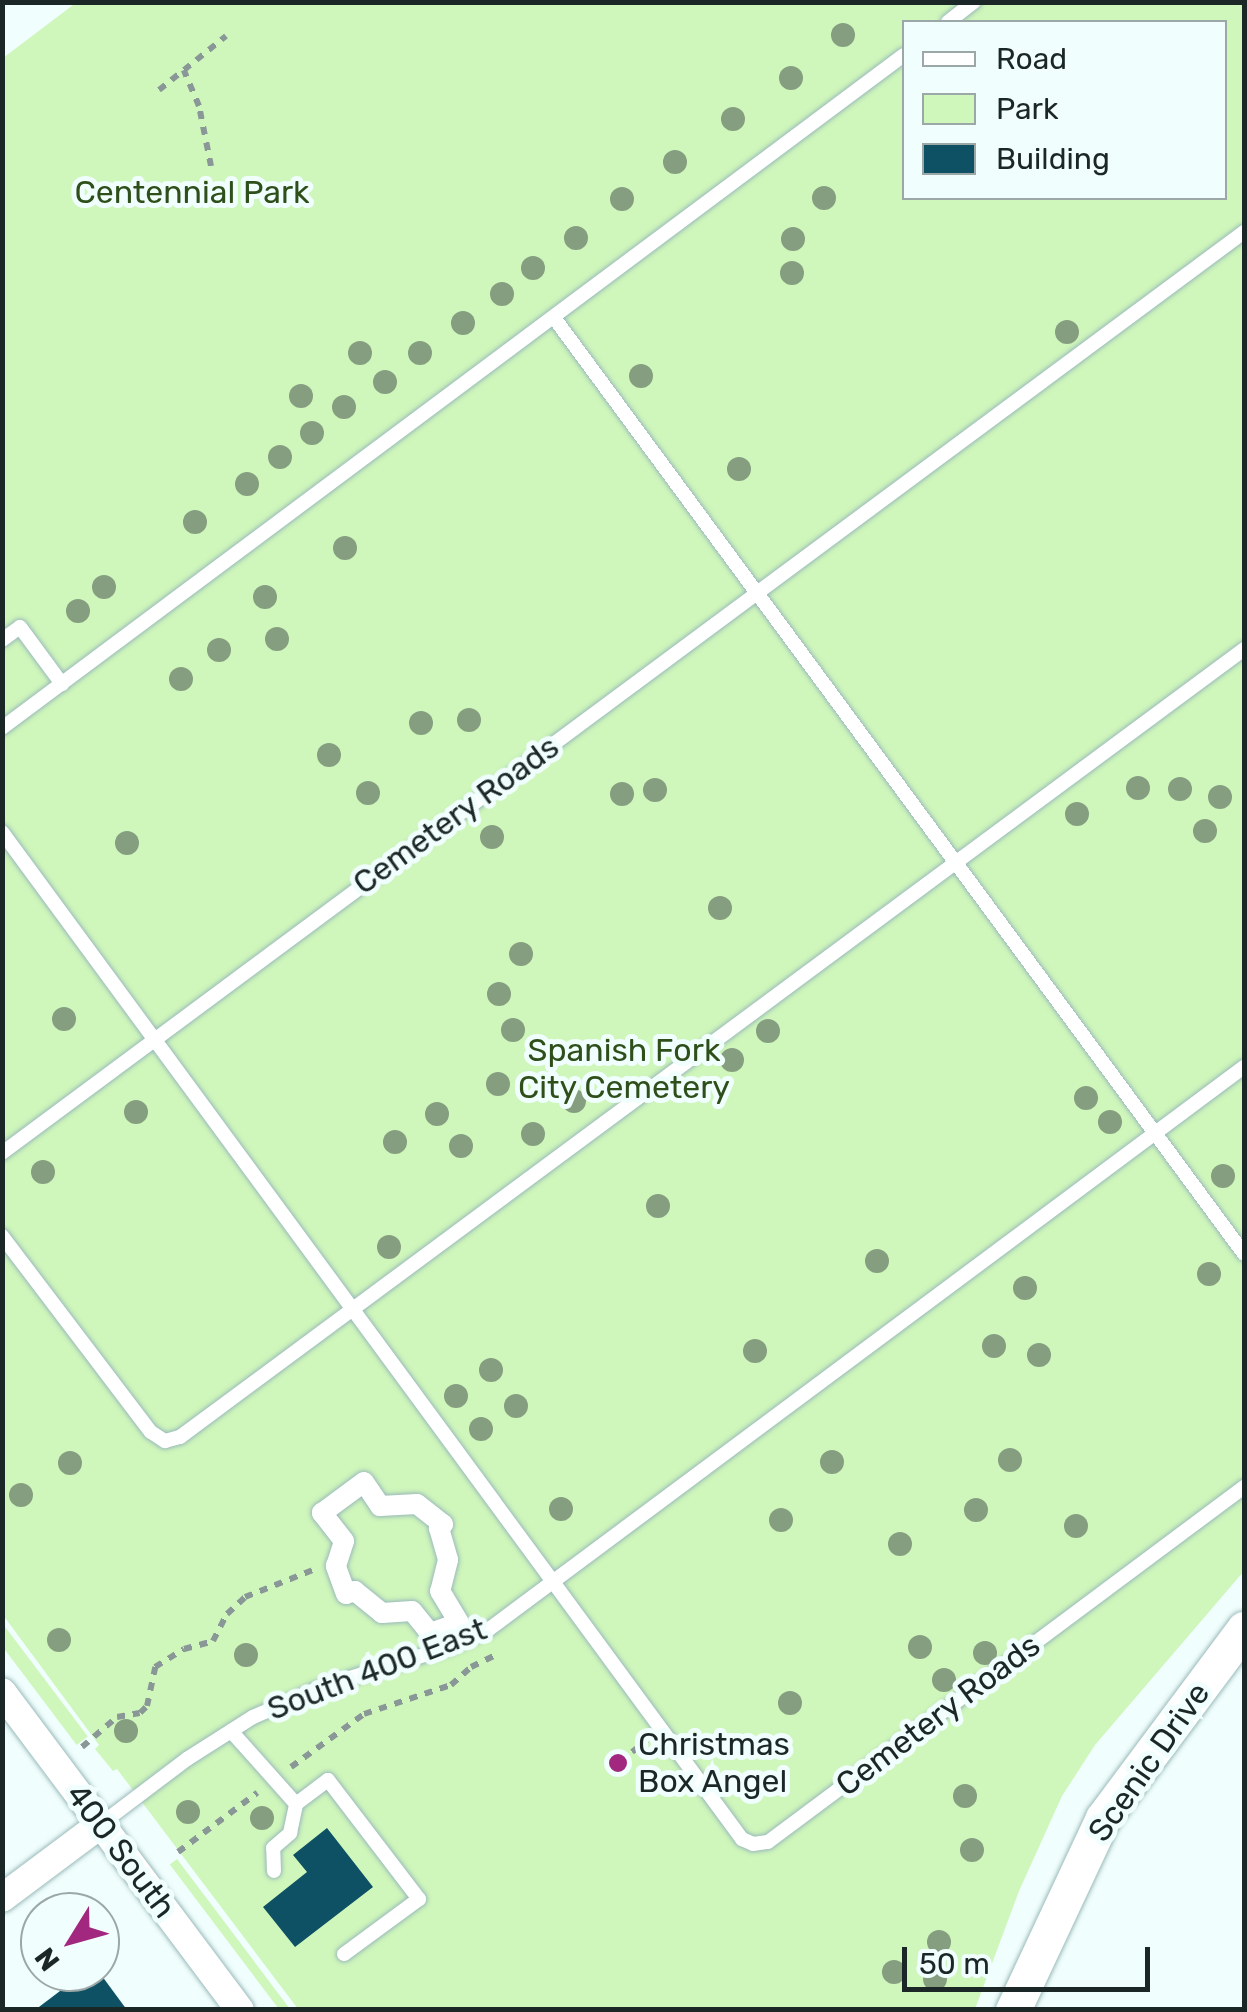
<!DOCTYPE html>
<html>
<head>
<meta charset="utf-8">
<style>
	body { margin:0 }
	#map { position:relative; width:1247px; height:2012px; overflow:hidden; background:#f0fefd; font-family:Rubik,sans-serif }
	div>[style] { position:absolute }
	.green>* { inset:0; background:#cff6bb; transform-origin:0 0 }
	.building>* { inset:0; background:#0e5165 }
	.path>* { height:6px; margin-top:-3px; transform-origin:0; background:repeating-linear-gradient(90deg,#8a9797 0 8px,transparent 0 16px) }
	.roads { filter:drop-shadow(0 0 2px #9ababa) drop-shadow(0 0 2px #9ababa) }
	.service>* { height:14px; margin:-7px; padding:0 7px; transform-origin:7px; border-radius:7px; background:#fff }
	.pedestrian>* { height:20px; margin:-10px; padding:0 10px; transform-origin:10px; border-radius:10px; background:#fff }
	.minor>* { height:28px; margin:-14px; padding:0 14px; transform-origin:14px; border-radius:14px; background:#fff }
	.tertiary>* { height:35px; margin:-17.5px; padding:0 17.5px; transform-origin:17.5px; border-radius:17.5px; background:#fff }
	.trees>* { width:24px; height:24px; margin:-12px; border-radius:50%; background:#859e80 }
	.dots>* { width:28px; height:28px; translate:-50% -50%; box-sizing:border-box; border:5px solid #f0fefd; border-radius:50% }
	span { translate:-50% -50%; white-space:nowrap; text-align:center; line-height:1.15; -webkit-text-stroke:10px #f0fefd; paint-order:stroke }
	.park-label { font-size:32px; color:#2e4f1a }
	.street-label { font-size:32px; color:#1b2727 }
	.poi-label { font-size:32px; color:#1b2727 }
	.left { translate:0 -50%; text-align:left }
	.frame { position:absolute; inset:0; border:5px solid #1b2727; pointer-events:none }
	.legend { position:absolute; left:902px; top:20px; width:325px; height:180px; box-sizing:border-box; background:#f0fefd; border:2px solid #9ba8a7; margin:0; padding:12px 18px; list-style:none; font-size:30px; color:#1b2727 }
	.legend li { display:flex; align-items:center; gap:20px; height:50px }
	.legend b { width:50px; border:2px solid #9ba8a7 }
	.north { position:absolute; left:20px; top:1892px; width:100px; height:100px; box-sizing:border-box; background:#f0fefd; border:2px solid #9ba8a7; border-radius:50%; rotate:233deg; font-size:28px; font-weight:700; line-height:40px; text-align:center; color:#1b2727 }
	.north::after { content:''; display:block; margin:auto; width:35px; height:45px; background:#a1287e; clip-path:polygon(50% 0,100% 100%,50% 72%,0 100%) }
	.scale { position:absolute; left:902px; top:1947px; width:248px; height:45px; box-sizing:border-box; border:5px solid #1b2727; border-top:0; padding-left:12px; font-size:30px; line-height:35px; white-space:nowrap; color:#1b2727; -webkit-text-stroke:8px #f0fefd; paint-order:stroke }
</style>
</head>
<body>
<div id="map">
	<div class="green">
		<div style="clip-path:polygon(evenodd,77px 2px,1244px 3px,1244px 1571px,1095px 1745px,1062px 1796px,1019px 1891px,975px 2009px,298px 2009px,117px 1769px,113px 1771px,95px 1749px,99px 1745px,3px 1615px,3px 58px,77px 2px,904px 22px,1224px 22px,1224px 198px,904px 198px,904px 22px)"></div>
		<div style="left:3px;top:1624px;width:141px;height:14px;rotate:53deg"></div>
		<div style="left:177px;top:1859px;width:188px;height:9px;rotate:53deg"></div>
	</div>
	<div class="building">
		<div style="clip-path:polygon(327px 1828px,373px 1887px,295px 1947px,263px 1907px,307px 1872px,293px 1855px)"></div>
		<div style="clip-path:polygon(85px 1972px,99px 1972px,127px 2010px,35px 2010px)"></div>
	</div>
	<div class="path">
		<div style="left:159px;top:90px;width:32px;rotate:-39deg"></div>
		<div style="left:211px;top:166px;width:61px;rotate:-101.3deg"></div>
		<div style="left:199px;top:106px;width:39px;rotate:-113deg"></div>
		<div style="left:184px;top:70px;width:54px;rotate:-39deg"></div>
		<div style="left:82px;top:1747px;width:46px;rotate:-40.6deg"></div>
		<div style="left:117px;top:1717px;width:23px;rotate:-10deg"></div>
		<div style="left:140px;top:1713px;width:10px;rotate:-45deg"></div>
		<div style="left:147px;top:1706px;width:40px;rotate:-78deg"></div>
		<div style="left:155px;top:1667px;width:34px;rotate:-32deg"></div>
		<div style="left:184px;top:1649px;width:30px;rotate:-15deg"></div>
		<div style="left:213px;top:1641px;width:30px;rotate:-63deg"></div>
		<div style="left:227px;top:1614px;width:25px;rotate:-43deg"></div>
		<div style="left:245px;top:1597px;width:73px;rotate:-21.7deg"></div>
		<div style="left:632px;top:1752px;width:19px;rotate:-39deg"></div>
		<div style="left:291px;top:1767px;width:90px;rotate:-36deg"></div>
		<div style="left:364px;top:1714px;width:92px;rotate:-18.4deg"></div>
		<div style="left:451px;top:1685px;width:27px;rotate:-42deg"></div>
		<div style="left:471px;top:1667px;width:28px;rotate:-26deg"></div>
		<div style="left:178px;top:1852px;width:99px;rotate:-36.8deg"></div>
	</div>
	<div class="roads">
		<div class="service">
			<div style="left:948px;top:22px;width:33px;rotate:-38deg"></div>
			<div style="left:555px;top:319px;width:1161px;rotate:53.61deg"></div>
			<div style="left:2px;top:640px;width:22px;rotate:-36deg"></div>
			<div style="left:20px;top:627px;width:71px;rotate:53.6deg"></div>
			<div style="left:2px;top:728px;width:1125px;rotate:-36.73deg"></div>
			<div style="left:2px;top:832px;width:1250px;rotate:53.69deg"></div>
			<div style="left:742px;top:1839px;width:12px;rotate:24deg"></div>
			<div style="left:753px;top:1844px;width:15px;rotate:-8deg"></div>
			<div style="left:768px;top:1842px;width:594px;rotate:-36.72deg"></div>
			<div style="left:2px;top:1153px;width:1546px;rotate:-36.56deg"></div>
			<div style="left:2px;top:1236px;width:246px;rotate:52.8deg"></div>
			<div style="left:151px;top:1432px;width:17px;rotate:33deg"></div>
			<div style="left:165px;top:1441px;width:16px;rotate:-15deg"></div>
			<div style="left:180px;top:1437px;width:1324px;rotate:-36.52deg"></div>
			<div style="left:231px;top:1731px;width:98px;rotate:48.3deg"></div>
			<div style="left:296px;top:1804px;width:40px;rotate:-37deg"></div>
			<div style="left:328px;top:1780px;width:150px;rotate:52.6deg"></div>
			<div style="left:419px;top:1899px;width:93px;rotate:143.7deg"></div>
			<div style="left:101px;top:1824px;width:108px;rotate:-37.1deg"></div>
			<div style="left:187px;top:1759px;width:78px;rotate:-32.5deg"></div>
			<div style="left:253px;top:1717px;width:77px;rotate:-23.6deg"></div>
			<div style="left:324px;top:1686px;width:132px;rotate:-17.2deg"></div>
			<div style="left:450px;top:1647px;width:42px;rotate:-24.1deg"></div>
			<div style="left:488px;top:1630px;width:943px;rotate:-36.68deg"></div>
			<div style="left:274px;top:1871px;width:23px;rotate:-92deg"></div>
			<div style="left:273px;top:1848px;width:23px;rotate:-41deg"></div>
			<div style="left:290px;top:1833px;width:30px;rotate:-78deg"></div>
		</div>
		<div class="pedestrian">
			<div style="left:364px;top:1482px;width:29px;rotate:56deg"></div>
			<div style="left:380px;top:1506px;width:37px;rotate:-3deg"></div>
			<div style="left:417px;top:1504px;width:33px;rotate:38deg"></div>
			<div style="left:443px;top:1524px;width:6px;rotate:135deg"></div>
			<div style="left:439px;top:1528px;width:33px;rotate:74deg"></div>
			<div style="left:448px;top:1560px;width:32px;rotate:104deg"></div>
			<div style="left:440px;top:1591px;width:37px;rotate:59deg"></div>
			<div style="left:459px;top:1623px;width:31px;rotate:161deg"></div>
			<div style="left:430px;top:1633px;width:28px;rotate:-129deg"></div>
			<div style="left:412px;top:1611px;width:30px;rotate:176deg"></div>
			<div style="left:382px;top:1613px;width:35px;rotate:-141deg"></div>
			<div style="left:355px;top:1591px;width:9px;rotate:162deg"></div>
			<div style="left:346px;top:1594px;width:30px;rotate:-110deg"></div>
			<div style="left:336px;top:1566px;width:26px;rotate:-72deg"></div>
			<div style="left:344px;top:1541px;width:36px;rotate:-128deg"></div>
			<div style="left:322px;top:1513px;width:52px;rotate:-36.4deg"></div>
		</div>
		<div class="minor">
			<div style="left:2px;top:1692px;width:397px;rotate:53.2deg"></div>
			<div style="left:2px;top:1898px;width:124px;rotate:-36.8deg"></div>
		</div>
		<div class="tertiary">
			<div style="left:1013px;top:2010px;width:212px;rotate:-64.9deg"></div>
			<div style="left:1103px;top:1818px;width:236px;rotate:-53.3deg"></div>
		</div>
	</div>
	<div class="trees">
		<div style="left:843px;top:35px"></div>
		<div style="left:791px;top:78px"></div>
		<div style="left:733px;top:119px"></div>
		<div style="left:675px;top:162px"></div>
		<div style="left:824px;top:198px"></div>
		<div style="left:622px;top:199px"></div>
		<div style="left:576px;top:238px"></div>
		<div style="left:793px;top:239px"></div>
		<div style="left:533px;top:268px"></div>
		<div style="left:792px;top:273px"></div>
		<div style="left:502px;top:294px"></div>
		<div style="left:463px;top:323px"></div>
		<div style="left:1067px;top:332px"></div>
		<div style="left:360px;top:353px"></div>
		<div style="left:420px;top:353px"></div>
		<div style="left:641px;top:376px"></div>
		<div style="left:385px;top:382px"></div>
		<div style="left:301px;top:396px"></div>
		<div style="left:344px;top:407px"></div>
		<div style="left:312px;top:433px"></div>
		<div style="left:280px;top:457px"></div>
		<div style="left:739px;top:469px"></div>
		<div style="left:247px;top:484px"></div>
		<div style="left:195px;top:522px"></div>
		<div style="left:345px;top:548px"></div>
		<div style="left:104px;top:587px"></div>
		<div style="left:265px;top:597px"></div>
		<div style="left:78px;top:611px"></div>
		<div style="left:277px;top:639px"></div>
		<div style="left:219px;top:650px"></div>
		<div style="left:181px;top:679px"></div>
		<div style="left:469px;top:720px"></div>
		<div style="left:421px;top:723px"></div>
		<div style="left:329px;top:755px"></div>
		<div style="left:1138px;top:788px"></div>
		<div style="left:1180px;top:789px"></div>
		<div style="left:655px;top:790px"></div>
		<div style="left:368px;top:793px"></div>
		<div style="left:622px;top:794px"></div>
		<div style="left:1220px;top:797px"></div>
		<div style="left:1077px;top:814px"></div>
		<div style="left:1205px;top:831px"></div>
		<div style="left:492px;top:837px"></div>
		<div style="left:127px;top:843px"></div>
		<div style="left:720px;top:908px"></div>
		<div style="left:521px;top:954px"></div>
		<div style="left:499px;top:994px"></div>
		<div style="left:64px;top:1019px"></div>
		<div style="left:513px;top:1030px"></div>
		<div style="left:768px;top:1031px"></div>
		<div style="left:732px;top:1060px"></div>
		<div style="left:498px;top:1084px"></div>
		<div style="left:1086px;top:1098px"></div>
		<div style="left:574px;top:1101px"></div>
		<div style="left:136px;top:1112px"></div>
		<div style="left:437px;top:1114px"></div>
		<div style="left:1110px;top:1122px"></div>
		<div style="left:533px;top:1134px"></div>
		<div style="left:395px;top:1142px"></div>
		<div style="left:461px;top:1146px"></div>
		<div style="left:43px;top:1172px"></div>
		<div style="left:1223px;top:1176px"></div>
		<div style="left:658px;top:1206px"></div>
		<div style="left:389px;top:1247px"></div>
		<div style="left:877px;top:1261px"></div>
		<div style="left:1209px;top:1274px"></div>
		<div style="left:1025px;top:1288px"></div>
		<div style="left:994px;top:1346px"></div>
		<div style="left:755px;top:1351px"></div>
		<div style="left:1039px;top:1355px"></div>
		<div style="left:491px;top:1370px"></div>
		<div style="left:456px;top:1396px"></div>
		<div style="left:516px;top:1406px"></div>
		<div style="left:481px;top:1429px"></div>
		<div style="left:1010px;top:1460px"></div>
		<div style="left:832px;top:1462px"></div>
		<div style="left:70px;top:1463px"></div>
		<div style="left:21px;top:1495px"></div>
		<div style="left:561px;top:1509px"></div>
		<div style="left:976px;top:1510px"></div>
		<div style="left:781px;top:1520px"></div>
		<div style="left:1076px;top:1526px"></div>
		<div style="left:900px;top:1544px"></div>
		<div style="left:59px;top:1640px"></div>
		<div style="left:920px;top:1647px"></div>
		<div style="left:985px;top:1653px"></div>
		<div style="left:246px;top:1655px"></div>
		<div style="left:944px;top:1680px"></div>
		<div style="left:790px;top:1703px"></div>
		<div style="left:126px;top:1731px"></div>
		<div style="left:965px;top:1796px"></div>
		<div style="left:188px;top:1812px"></div>
		<div style="left:262px;top:1818px"></div>
		<div style="left:972px;top:1850px"></div>
		<div style="left:939px;top:1942px"></div>
		<div style="left:894px;top:1972px"></div>
		<div style="left:935px;top:1979px"></div>
	</div>
	<div class="dots">
		<div style="left:618px;top:1763px;background:#a1287e"></div>
	</div>
	<div class="park-label">
		<span style="left:192px;top:192px">Centennial Park</span>
		<span style="left:624px;top:1069px">Spanish Fork<br>City Cemetery</span>
	</div>
	<div class="street-label">
		<span style="left:456px;top:815px;rotate:-36deg">Cemetery Roads</span>
		<span style="left:377px;top:1669px;rotate:-21deg">South 400 East</span>
		<span style="left:938px;top:1715px;rotate:-37deg">Cemetery Roads</span>
		<span style="left:1149px;top:1762px;rotate:-55deg">Scenic Drive</span>
		<span style="left:121px;top:1851px;rotate:53deg">400 South</span>
	</div>
	<div class="poi-label">
		<span class="left" style="left:638px;top:1763px">Christmas<br>Box Angel</span>
	</div>
	<div class="frame"></div>
	<ul class="legend">
	<li><b style="height:12px;background:#fff"></b>Road</li>
	<li><b style="height:28px;background:#cff6bb"></b>Park</li>
	<li><b style="height:28px;background:#0e5165"></b>Building</li>
	</ul>
	<div class="north">N</div>
	<div class="scale">50 m</div>
</div>
</body>
</html>
